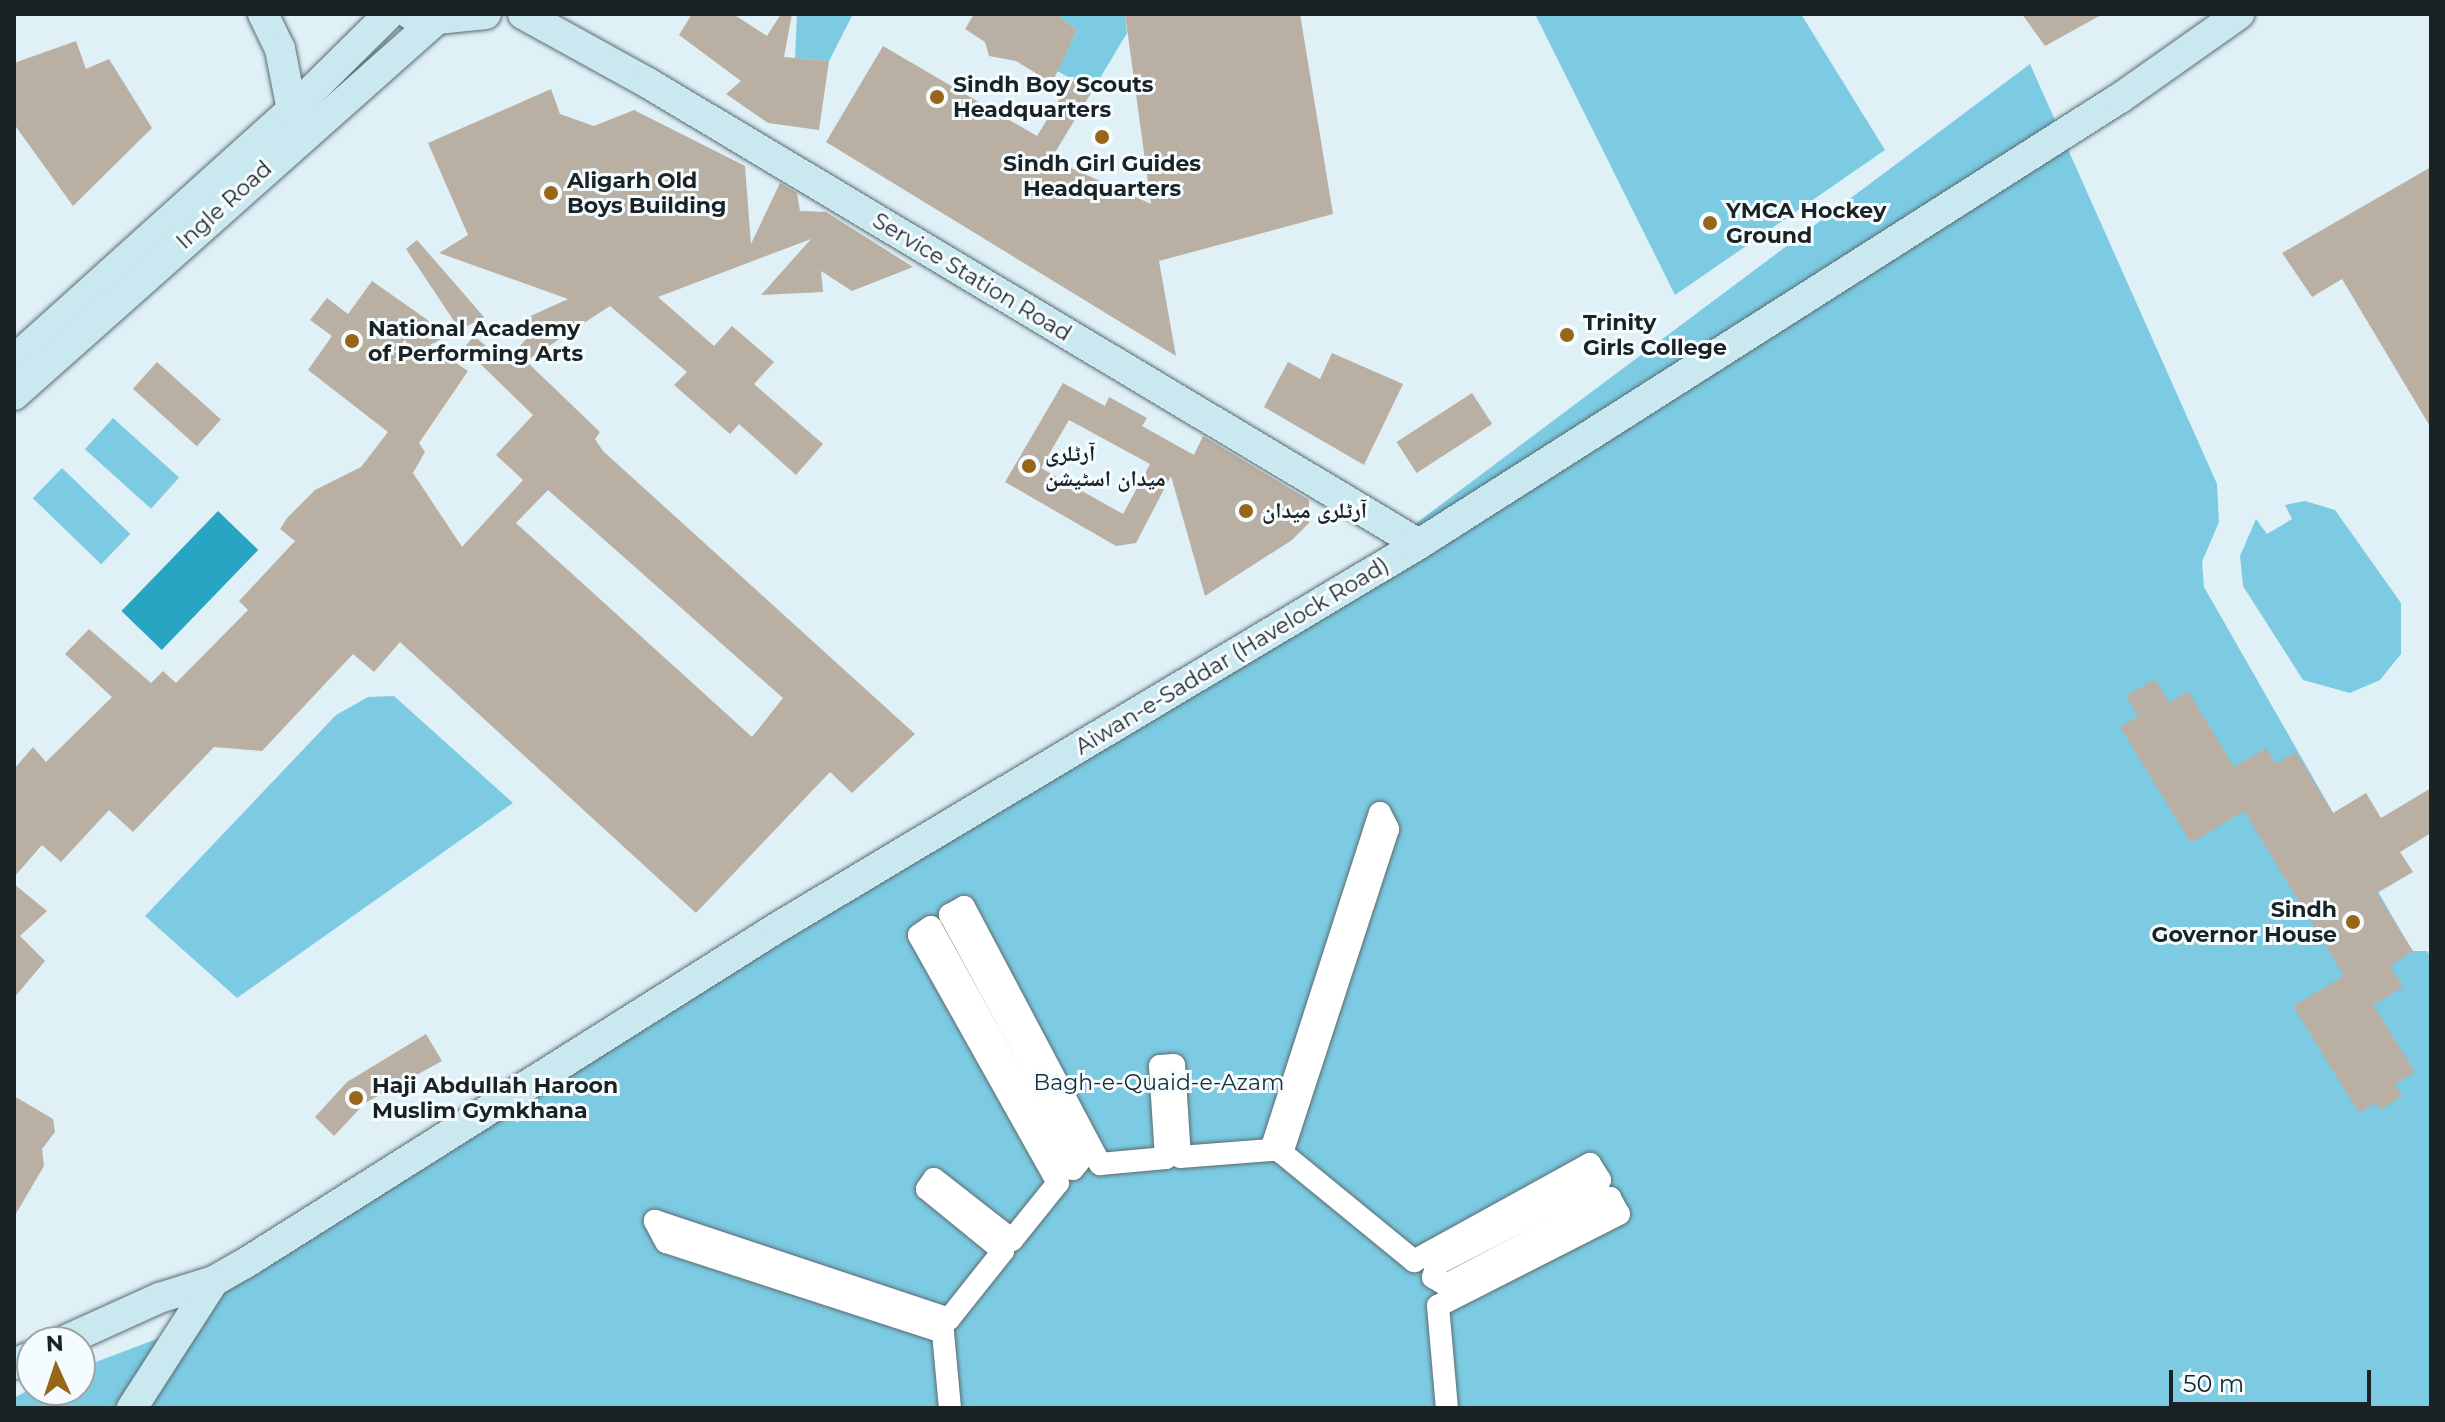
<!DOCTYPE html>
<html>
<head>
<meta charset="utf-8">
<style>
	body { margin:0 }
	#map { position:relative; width:2445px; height:1422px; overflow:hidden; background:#dff1f7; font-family:Montserrat,"Noto Naskh Arabic",sans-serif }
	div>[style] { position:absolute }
	.green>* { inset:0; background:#7ccbe3; transform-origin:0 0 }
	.water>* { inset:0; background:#29a5c4; transform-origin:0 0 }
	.building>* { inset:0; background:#baafa3; transform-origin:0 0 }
	.roads { filter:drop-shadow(0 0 2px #5c6c71) drop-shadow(0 0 2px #5c6c71) }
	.street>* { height:22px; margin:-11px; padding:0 11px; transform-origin:11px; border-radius:11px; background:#fff }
	.secondary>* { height:30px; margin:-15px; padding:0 15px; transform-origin:15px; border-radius:15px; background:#cae8f0 }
	.dots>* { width:22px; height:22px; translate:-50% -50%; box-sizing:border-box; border:4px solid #f5fcff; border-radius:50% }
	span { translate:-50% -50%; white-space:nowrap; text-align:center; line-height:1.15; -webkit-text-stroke:6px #f5fcff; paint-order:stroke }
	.poi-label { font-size:22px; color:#1b2224; font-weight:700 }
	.left { translate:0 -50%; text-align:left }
	.right { translate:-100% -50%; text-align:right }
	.street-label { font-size:22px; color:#1b2224 }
	.park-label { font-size:22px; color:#182c32 }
	.frame { position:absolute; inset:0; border:16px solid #1b2224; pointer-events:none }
	.north { position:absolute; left:16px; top:1326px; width:80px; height:80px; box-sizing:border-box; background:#f5fcff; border:2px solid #9ea5a7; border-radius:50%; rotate:357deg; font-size:22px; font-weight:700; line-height:32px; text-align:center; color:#1b2224 }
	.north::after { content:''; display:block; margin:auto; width:28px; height:36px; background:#986619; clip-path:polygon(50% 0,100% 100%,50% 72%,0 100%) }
	.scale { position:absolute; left:2169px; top:1370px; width:202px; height:36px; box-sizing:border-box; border:4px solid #1b2224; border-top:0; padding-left:10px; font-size:24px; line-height:28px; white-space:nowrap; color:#1b2224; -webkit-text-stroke:6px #f5fcff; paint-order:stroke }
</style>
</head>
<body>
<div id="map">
	<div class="green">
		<div style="clip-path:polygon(797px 14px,853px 14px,829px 61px,795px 58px)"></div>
		<div style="clip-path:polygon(1056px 14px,1125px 14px,1127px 33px,1093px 90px,1057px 71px,1077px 30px)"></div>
		<div style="clip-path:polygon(1535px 14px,1801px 14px,1885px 150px,1675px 295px)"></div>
		<div style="clip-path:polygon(2030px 64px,2217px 484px,2219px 522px,2202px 562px,2204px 587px,2412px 951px,2427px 951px,2431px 957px,2431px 1408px,132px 1408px,214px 1281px,1268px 634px)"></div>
		<div style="left:113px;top:418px;width:89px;height:42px;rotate:42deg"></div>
		<div style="left:62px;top:468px;width:95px;height:42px;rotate:44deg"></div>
		<div style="clip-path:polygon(2305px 501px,2335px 510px,2401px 603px,2401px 654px,2380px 680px,2350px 693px,2303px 680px,2243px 586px,2240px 556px,2256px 519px,2267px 534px,2292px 519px,2285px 505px)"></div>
		<div style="clip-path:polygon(394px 696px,513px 803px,237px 998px,145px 916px,336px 715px,368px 697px)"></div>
		<div style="clip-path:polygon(162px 1337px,114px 1408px,14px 1408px,14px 1398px,32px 1388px,80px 1390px,80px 1368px)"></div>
	</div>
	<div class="water">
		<div style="left:218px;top:511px;width:56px;height:139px;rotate:44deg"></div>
	</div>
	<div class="building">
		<div style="clip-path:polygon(692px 14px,733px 14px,767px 36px,781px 14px,792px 14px,784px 57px,829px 61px,819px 130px,768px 123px,726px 94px,741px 81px,679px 35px)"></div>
		<div style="clip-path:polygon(974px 14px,1056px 14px,1077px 30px,1052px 83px,1016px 61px,989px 56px,985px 42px,965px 29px)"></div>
		<div style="clip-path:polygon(1125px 14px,1300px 14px,1333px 214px,1159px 261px,1176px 356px,826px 142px,883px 46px,1037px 136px,1071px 80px,1093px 90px,1051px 159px,1151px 204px)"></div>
		<div style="clip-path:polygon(2022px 14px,2103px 14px,2045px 46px)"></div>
		<div style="clip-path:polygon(76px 41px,86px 69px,109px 59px,152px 128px,73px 206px,14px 124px,14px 63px)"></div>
		<div style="clip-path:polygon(evenodd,551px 89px,560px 114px,594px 126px,634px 110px,745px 166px,751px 244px,780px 183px,797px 193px,800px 211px,826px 212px,913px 267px,852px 291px,821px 271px,823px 292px,761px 295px,811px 239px,658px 297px,714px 346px,732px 326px,774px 362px,754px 384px,823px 444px,796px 475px,739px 424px,730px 434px,674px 385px,687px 372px,610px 306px,526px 361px,600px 432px,595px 439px,603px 451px,915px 734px,852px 793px,830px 772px,696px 913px,400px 642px,374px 672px,353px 654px,262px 751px,214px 747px,133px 832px,109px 810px,61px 862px,42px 845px,14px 877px,14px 769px,33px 747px,46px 762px,112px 697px,65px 654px,89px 629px,151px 683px,163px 671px,176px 683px,248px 610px,239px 601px,295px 541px,280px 529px,287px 518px,315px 490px,361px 467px,388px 432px,308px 370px,332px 336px,310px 320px,327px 298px,348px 314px,372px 281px,449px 335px,430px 345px,468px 371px,419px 443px,425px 452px,413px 473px,462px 547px,523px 480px,496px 455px,533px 415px,464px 348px,474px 336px,506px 362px,534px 330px,524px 319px,568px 299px,439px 253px,468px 235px,428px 143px,551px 89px,548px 490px,783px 698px,752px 737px,516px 523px,548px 490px)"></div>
		<div style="clip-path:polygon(2431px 167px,2431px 428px,2342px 279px,2312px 297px,2282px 253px)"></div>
		<div style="clip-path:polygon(417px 240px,484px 317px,460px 330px,406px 249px)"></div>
		<div style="clip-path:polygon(1332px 353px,1403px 384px,1364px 465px,1264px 407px,1288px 362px,1320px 379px)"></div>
		<div style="left:157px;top:362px;width:86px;height:36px;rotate:42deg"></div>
		<div style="clip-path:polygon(evenodd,1063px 383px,1105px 406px,1109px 397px,1147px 418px,1142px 426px,1194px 455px,1203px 436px,1309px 500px,1309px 523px,1292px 540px,1205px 596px,1171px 476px,1136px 543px,1116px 546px,1005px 482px,1063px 383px,1069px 420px,1150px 464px,1123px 514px,1041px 468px,1069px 420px)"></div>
		<div style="left:1472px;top:393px;width:37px;height:90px;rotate:57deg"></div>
		<div style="clip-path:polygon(2155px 679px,2169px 703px,2188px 691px,2234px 767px,2266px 748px,2276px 764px,2296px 752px,2333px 813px,2366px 793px,2381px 818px,2431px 788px,2431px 833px,2400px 852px,2413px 872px,2377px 893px,2413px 951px,2390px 966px,2403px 987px,2373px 1005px,2415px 1072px,2395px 1084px,2402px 1096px,2380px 1110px,2375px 1103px,2359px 1113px,2293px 1006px,2344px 976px,2244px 811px,2191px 843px,2120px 727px,2138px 716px,2126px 696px)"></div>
		<div style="clip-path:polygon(14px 884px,47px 911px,20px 936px,45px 961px,14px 998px)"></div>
		<div style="clip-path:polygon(426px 1034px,442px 1061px,365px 1103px,334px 1136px,315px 1117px,347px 1082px)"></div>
		<div style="clip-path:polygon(14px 1096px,53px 1119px,55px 1132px,42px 1149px,44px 1166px,14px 1217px)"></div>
	</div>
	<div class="roads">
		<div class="street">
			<div style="left:950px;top:1408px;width:76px;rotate:-95.3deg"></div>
			<div style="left:943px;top:1332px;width:291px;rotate:-162deg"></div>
			<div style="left:666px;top:1242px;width:24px;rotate:-118deg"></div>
			<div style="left:655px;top:1221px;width:310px;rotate:18.4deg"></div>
			<div style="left:949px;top:1319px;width:87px;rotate:-51.5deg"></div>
			<div style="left:1003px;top:1251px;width:98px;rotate:-140.8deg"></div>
			<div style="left:927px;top:1189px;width:12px;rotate:-55deg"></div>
			<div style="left:934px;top:1179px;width:99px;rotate:38deg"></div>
			<div style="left:1012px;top:1240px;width:73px;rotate:-51.1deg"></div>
			<div style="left:1058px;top:1183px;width:284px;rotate:-119.3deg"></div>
			<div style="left:919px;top:935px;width:14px;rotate:-34deg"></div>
			<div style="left:931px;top:927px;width:274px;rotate:61.2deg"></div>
			<div style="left:1063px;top:1167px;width:10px;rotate:11deg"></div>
			<div style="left:1073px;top:1169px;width:14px;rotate:-51deg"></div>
			<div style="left:1082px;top:1158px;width:277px;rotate:-118.5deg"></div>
			<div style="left:950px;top:915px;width:16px;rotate:-30deg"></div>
			<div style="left:964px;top:907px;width:291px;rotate:62.1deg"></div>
			<div style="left:1100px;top:1164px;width:66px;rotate:-5.2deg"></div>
			<div style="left:1166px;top:1158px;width:92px;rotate:-93.7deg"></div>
			<div style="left:1160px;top:1066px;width:14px;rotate:-4deg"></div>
			<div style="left:1174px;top:1065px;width:92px;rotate:86.3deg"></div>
			<div style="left:1180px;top:1157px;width:91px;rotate:-4.4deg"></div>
			<div style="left:1271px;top:1150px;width:354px;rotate:-72.1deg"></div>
			<div style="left:1380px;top:813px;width:18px;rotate:63deg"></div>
			<div style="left:1388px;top:829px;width:341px;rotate:108.1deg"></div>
			<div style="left:1282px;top:1153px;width:171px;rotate:39.3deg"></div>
			<div style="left:1414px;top:1261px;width:201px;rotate:-28.9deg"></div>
			<div style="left:1590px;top:1164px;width:19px;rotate:58deg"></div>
			<div style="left:1600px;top:1180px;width:183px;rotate:152.7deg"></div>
			<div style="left:1437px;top:1264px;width:14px;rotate:107deg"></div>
			<div style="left:1433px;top:1277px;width:15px;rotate:32deg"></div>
			<div style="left:1446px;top:1285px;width:186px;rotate:-27.9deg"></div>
			<div style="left:1610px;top:1198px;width:18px;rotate:61deg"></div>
			<div style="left:1619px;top:1214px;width:203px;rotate:153.1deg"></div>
			<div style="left:1438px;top:1306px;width:102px;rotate:85deg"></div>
		</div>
		<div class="secondary">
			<div style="left:263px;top:14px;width:39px;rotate:64deg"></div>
			<div style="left:280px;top:49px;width:62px;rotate:78.9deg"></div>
			<div style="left:410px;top:14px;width:27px;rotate:10deg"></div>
			<div style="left:437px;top:19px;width:49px;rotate:-5.8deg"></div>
			<div style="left:523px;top:14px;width:143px;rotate:28.9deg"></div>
			<div style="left:648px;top:83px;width:898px;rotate:30.88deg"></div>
			<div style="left:14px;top:360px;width:374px;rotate:-42deg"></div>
			<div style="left:292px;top:110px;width:136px;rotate:-44.7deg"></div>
			<div style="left:14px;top:395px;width:566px;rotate:-41.63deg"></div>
			<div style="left:62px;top:1342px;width:107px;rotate:-24.4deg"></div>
			<div style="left:159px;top:1298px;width:58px;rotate:-17.2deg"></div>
			<div style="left:214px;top:1281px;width:34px;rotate:-30deg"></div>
			<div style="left:244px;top:1264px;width:634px;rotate:-32.24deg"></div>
			<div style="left:780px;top:926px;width:744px;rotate:-30.87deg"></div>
			<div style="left:1419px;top:544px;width:831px;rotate:-32.47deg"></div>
			<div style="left:2120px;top:98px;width:146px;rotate:-35.2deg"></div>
			<div style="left:14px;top:1364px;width:20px;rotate:-24deg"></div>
			<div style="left:132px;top:1408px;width:151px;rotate:-57.2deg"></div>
		</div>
	</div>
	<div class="dots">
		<div style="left:937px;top:97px;background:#986619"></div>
		<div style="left:1102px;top:137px;background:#986619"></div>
		<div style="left:551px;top:193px;background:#986619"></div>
		<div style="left:1710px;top:223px;background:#986619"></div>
		<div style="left:1567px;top:335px;background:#986619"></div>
		<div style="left:352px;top:341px;background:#986619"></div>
		<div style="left:1029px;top:466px;background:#986619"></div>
		<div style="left:1246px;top:511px;background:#986619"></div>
		<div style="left:2353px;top:922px;background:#986619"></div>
		<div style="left:356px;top:1098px;background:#986619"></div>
	</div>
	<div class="poi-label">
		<span class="left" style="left:953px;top:97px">Sindh Boy Scouts<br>Headquarters</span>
		<span style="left:1102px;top:176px">Sindh Girl Guides<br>Headquarters</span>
		<span class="left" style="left:567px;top:193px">Aligarh Old<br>Boys Building</span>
		<span class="left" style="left:1726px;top:223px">YMCA Hockey<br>Ground</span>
		<span class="left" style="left:1583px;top:335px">Trinity<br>Girls College</span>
		<span class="left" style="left:368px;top:341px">National Academy<br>of Performing Arts</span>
		<span class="left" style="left:1045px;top:466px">آرٹلری<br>میدان اسٹیشن</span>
		<span class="left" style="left:1262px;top:511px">آرٹلری میدان</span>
		<span class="right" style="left:2337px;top:922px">Sindh<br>Governor House</span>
		<span class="left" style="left:372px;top:1098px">Haji Abdullah Haroon<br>Muslim Gymkhana</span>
	</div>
	<div class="street-label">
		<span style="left:224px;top:205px;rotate:-42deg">Ingle Road</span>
		<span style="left:972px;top:277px;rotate:31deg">Service Station Road</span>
		<span style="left:1232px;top:656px;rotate:-31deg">Aiwan-e-Saddar (Havelock Road)</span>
	</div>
	<div class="park-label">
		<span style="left:1159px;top:1083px">Bagh-e-Quaid-e-Azam</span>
	</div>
	<div class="frame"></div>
	<div class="north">N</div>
	<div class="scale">50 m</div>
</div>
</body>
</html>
